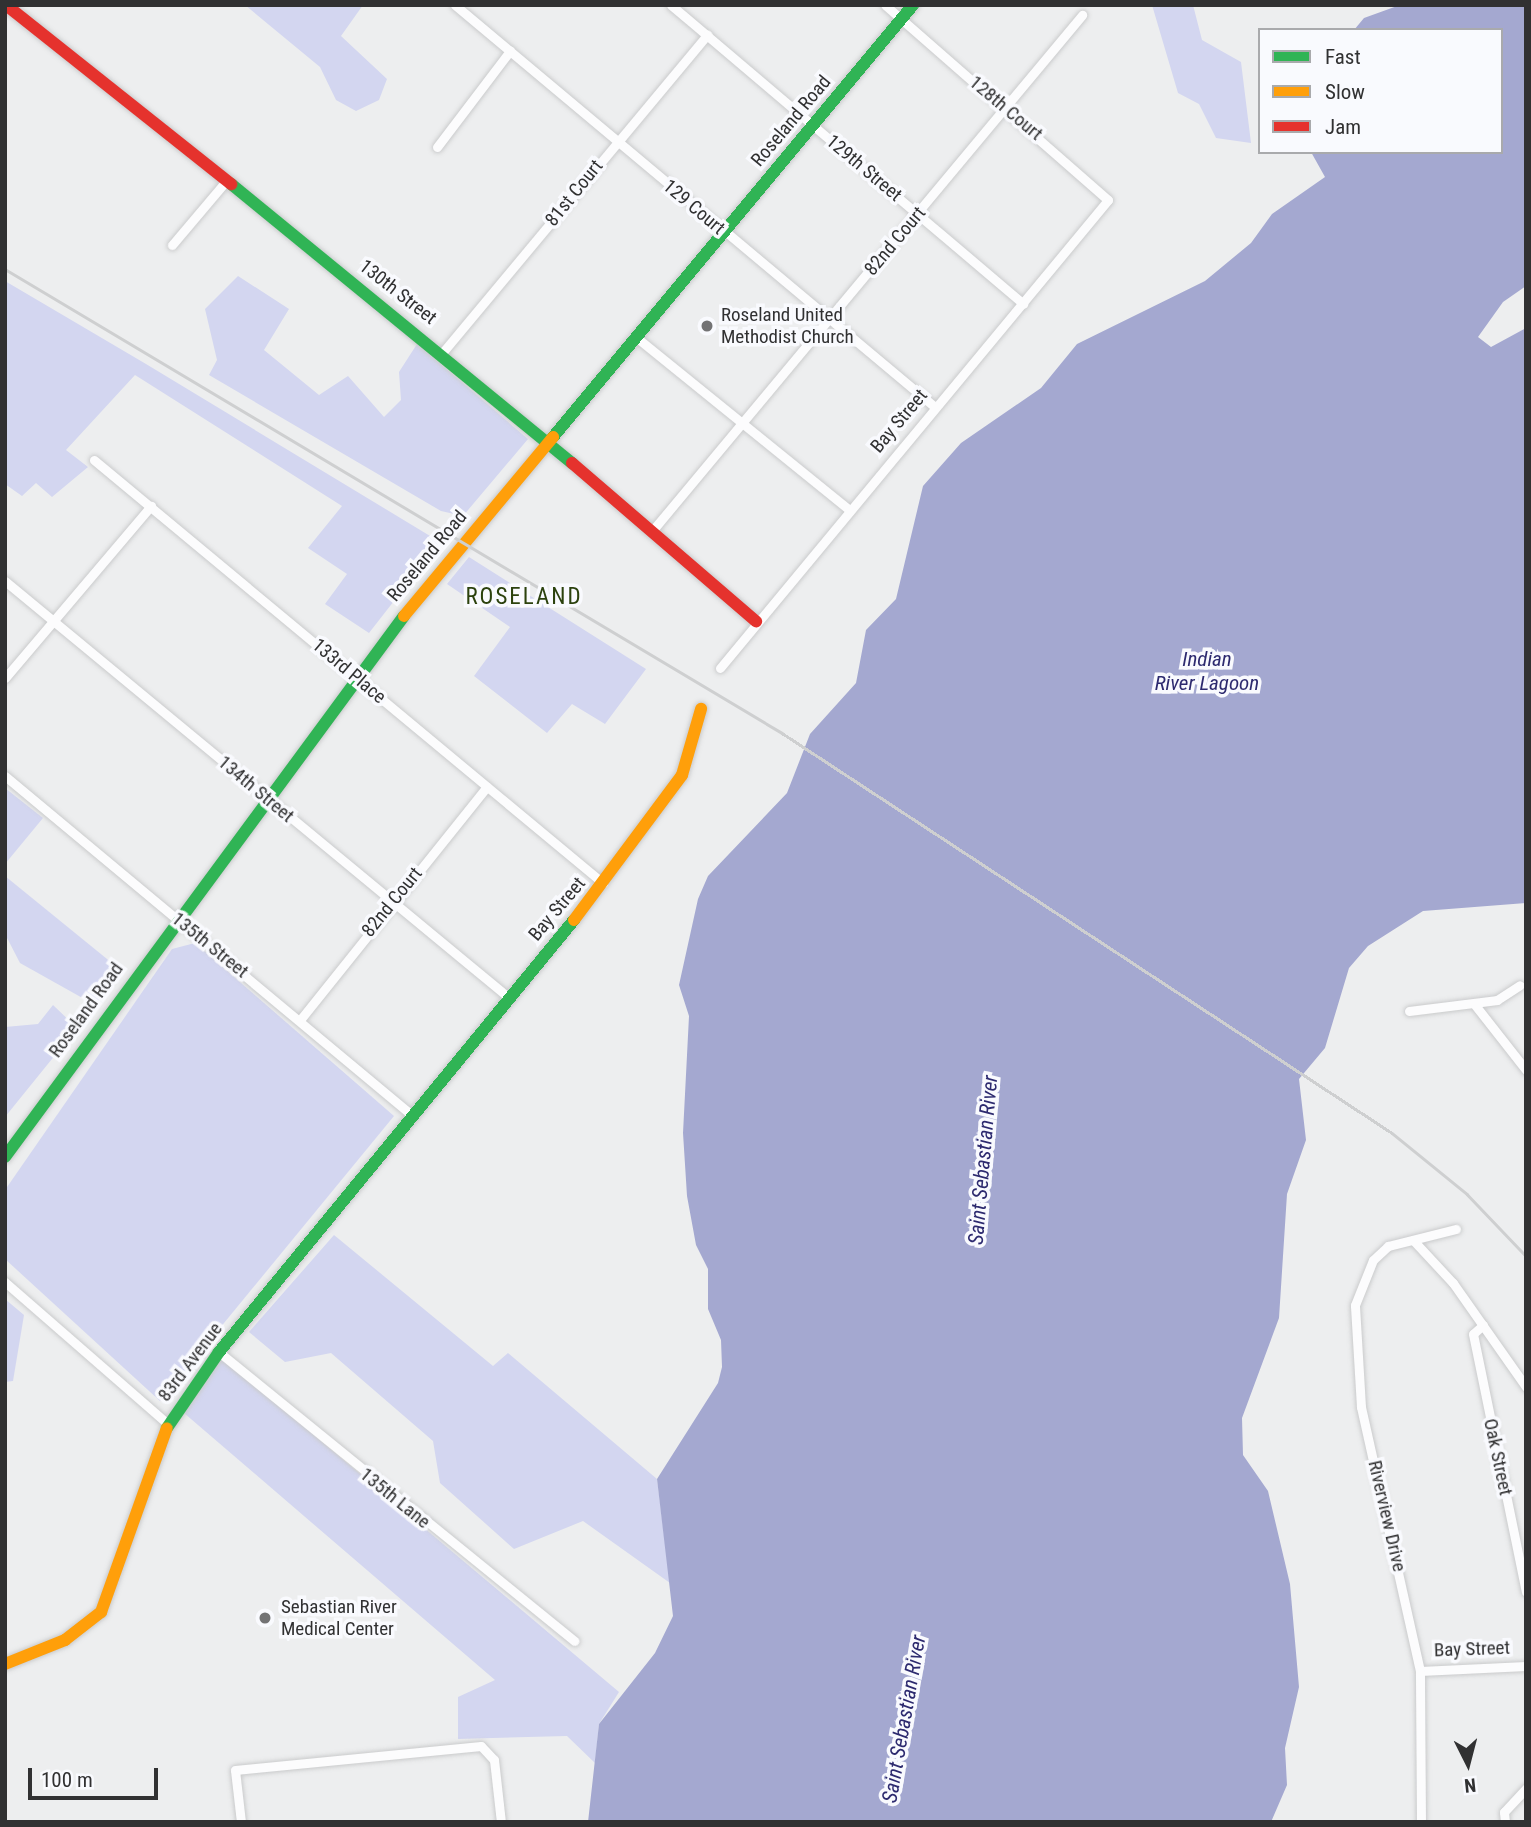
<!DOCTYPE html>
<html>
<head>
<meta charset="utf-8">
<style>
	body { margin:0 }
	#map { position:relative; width:1531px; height:1827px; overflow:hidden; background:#edeeef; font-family:"Roboto Condensed",sans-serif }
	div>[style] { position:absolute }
	.green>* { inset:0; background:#d3d6f0 }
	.water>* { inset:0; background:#a4a8d0 }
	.roads { filter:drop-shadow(0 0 2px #cacbcc) drop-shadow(0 0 2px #cacbcc) }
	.street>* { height:9px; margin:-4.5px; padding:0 4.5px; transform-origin:4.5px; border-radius:4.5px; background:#fcfcfd }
	.fast>* { height:12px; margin:-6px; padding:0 6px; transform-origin:6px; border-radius:6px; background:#30b455 }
	.slow>* { height:12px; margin:-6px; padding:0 6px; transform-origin:6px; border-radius:6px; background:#ff9f0a }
	.jam>* { height:12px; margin:-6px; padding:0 6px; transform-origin:6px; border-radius:6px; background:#e5322d }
	.rail>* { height:2.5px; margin:-1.25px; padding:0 1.25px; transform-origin:1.25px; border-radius:1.25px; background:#cecfd0 }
	.dots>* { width:19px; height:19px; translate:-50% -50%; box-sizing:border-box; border:4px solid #f9fafe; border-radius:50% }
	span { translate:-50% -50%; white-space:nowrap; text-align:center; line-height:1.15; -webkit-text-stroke:7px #f9fafe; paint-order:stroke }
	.street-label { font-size:19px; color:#313132 }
	.poi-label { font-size:19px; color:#313132 }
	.left { translate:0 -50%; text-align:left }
	.water-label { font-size:21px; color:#2d2a6f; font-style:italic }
	.quarter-label { font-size:23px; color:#2c420e; letter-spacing:2px }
	.frame { position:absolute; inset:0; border:7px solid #313132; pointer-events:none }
	.legend { position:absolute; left:1258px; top:28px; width:245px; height:126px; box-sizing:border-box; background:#f9fafe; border:2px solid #a9aaac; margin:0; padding:9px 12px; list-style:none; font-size:21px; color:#313132 }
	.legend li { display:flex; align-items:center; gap:14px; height:35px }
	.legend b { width:35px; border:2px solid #a9aaac }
	.north { position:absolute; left:1433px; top:1729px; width:70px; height:70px; -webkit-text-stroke:5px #f9fafe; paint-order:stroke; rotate:174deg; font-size:19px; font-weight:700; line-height:28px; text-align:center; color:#313132 }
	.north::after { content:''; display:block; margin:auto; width:24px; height:32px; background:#313132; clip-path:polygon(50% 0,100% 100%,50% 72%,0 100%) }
	.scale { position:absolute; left:28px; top:1768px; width:130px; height:32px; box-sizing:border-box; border:4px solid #313132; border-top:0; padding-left:9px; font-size:21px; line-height:24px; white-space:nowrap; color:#313132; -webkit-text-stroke:5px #f9fafe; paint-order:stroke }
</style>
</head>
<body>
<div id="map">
	<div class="green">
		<div style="clip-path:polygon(245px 5px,363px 5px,341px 36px,387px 79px,379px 100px,356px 111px,336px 100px,320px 67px)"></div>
		<div style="clip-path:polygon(1152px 5px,1193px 5px,1202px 40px,1241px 62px,1251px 143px,1216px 138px,1199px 104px,1178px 93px)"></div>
		<div style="clip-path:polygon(238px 276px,289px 309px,264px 350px,319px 395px,348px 376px,384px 417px,401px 400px,399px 372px,417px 344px,528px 439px,463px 516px,441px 511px,209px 375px,217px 360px,205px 309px)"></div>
		<div style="clip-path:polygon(5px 281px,146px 364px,440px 542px,369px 633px,325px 604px,347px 574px,308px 548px,342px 506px,135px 375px,66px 450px,88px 467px,52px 497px,36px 483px,22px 496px,5px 484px)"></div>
		<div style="clip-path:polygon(469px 557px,646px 669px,605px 724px,572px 704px,547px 733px,474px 676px,510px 627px,447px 584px)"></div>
		<div style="clip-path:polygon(5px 788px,43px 818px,5px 864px)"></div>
		<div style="clip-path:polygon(5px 876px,123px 972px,95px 1005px,20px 963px,5px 934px)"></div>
		<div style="clip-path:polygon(195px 943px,394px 1116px,160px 1401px,5px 1259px,5px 1190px,172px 949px)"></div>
		<div style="clip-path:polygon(53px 1005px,77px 1028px,5px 1117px,5px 1027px,38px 1024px)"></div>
		<div style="clip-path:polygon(334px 1235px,493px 1366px,508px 1353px,657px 1479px,670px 1583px,583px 1521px,514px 1549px,440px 1483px,433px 1441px,331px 1353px,285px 1362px,249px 1332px)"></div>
		<div style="clip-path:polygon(5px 1299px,24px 1315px,13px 1381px,5px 1382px)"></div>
		<div style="clip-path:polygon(221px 1357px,619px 1692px,599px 1724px,595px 1763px,567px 1736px,458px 1739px,458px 1697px,495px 1680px,184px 1413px)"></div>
	</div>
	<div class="water">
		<div style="clip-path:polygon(1400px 5px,1526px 5px,1526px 286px,1503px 302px,1478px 337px,1491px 347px,1526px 328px,1526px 903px,1423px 911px,1368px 946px,1349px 968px,1325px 1048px,1299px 1079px,1306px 1140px,1287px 1194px,1279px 1318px,1242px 1418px,1243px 1455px,1268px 1491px,1290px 1584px,1299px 1687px,1285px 1748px,1287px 1785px,1271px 1822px,588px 1822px,599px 1724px,655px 1653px,673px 1616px,657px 1479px,718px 1383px,722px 1367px,721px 1340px,708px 1309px,708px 1269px,696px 1245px,687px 1196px,683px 1133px,689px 1016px,679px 985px,698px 899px,708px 876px,787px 793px,810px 734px,856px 683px,866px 630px,896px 599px,923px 486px,961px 443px,1041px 388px,1077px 344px,1205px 281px,1251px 243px,1272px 214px,1325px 177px,1311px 152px,1501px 152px,1501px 30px,1354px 30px,1364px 18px)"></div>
	</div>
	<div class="roads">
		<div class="street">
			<div style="left:455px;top:5px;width:626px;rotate:39.95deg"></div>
			<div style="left:671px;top:5px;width:462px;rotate:40.3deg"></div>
			<div style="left:437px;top:147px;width:121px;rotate:-52.8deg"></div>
			<div style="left:172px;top:245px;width:84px;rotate:-49.8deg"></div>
			<div style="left:636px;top:337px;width:275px;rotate:39deg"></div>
			<div style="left:443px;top:352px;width:413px;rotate:-50.2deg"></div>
			<div style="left:94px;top:460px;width:662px;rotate:39.73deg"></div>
			<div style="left:652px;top:531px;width:672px;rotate:-50.19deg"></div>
			<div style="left:5px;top:581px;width:653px;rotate:39.59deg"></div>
			<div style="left:720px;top:668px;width:608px;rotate:-50.34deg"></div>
			<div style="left:1108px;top:200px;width:296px;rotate:-138.8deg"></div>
			<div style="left:5px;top:678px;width:226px;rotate:-49.7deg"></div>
			<div style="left:5px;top:776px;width:531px;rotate:39.81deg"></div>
			<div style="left:1475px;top:1005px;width:83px;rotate:51.9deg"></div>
			<div style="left:1409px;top:1011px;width:89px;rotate:-7.1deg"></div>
			<div style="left:1497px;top:1000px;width:27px;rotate:-33deg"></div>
			<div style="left:300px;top:1020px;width:299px;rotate:-51.3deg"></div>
			<div style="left:1413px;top:1240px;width:59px;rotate:47.1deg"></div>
			<div style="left:1453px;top:1283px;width:127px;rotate:54.9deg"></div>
			<div style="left:5px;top:1282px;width:216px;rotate:41.1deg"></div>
			<div style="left:1483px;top:1325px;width:13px;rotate:138deg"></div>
			<div style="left:1473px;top:1334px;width:263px;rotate:78.4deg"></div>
			<div style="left:219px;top:1352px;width:458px;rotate:39.1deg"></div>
			<div style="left:1420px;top:1671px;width:106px;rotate:-2.7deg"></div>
			<div style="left:241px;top:1822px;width:52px;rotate:-96.6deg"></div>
			<div style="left:235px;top:1770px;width:247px;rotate:-5.6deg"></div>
			<div style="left:481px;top:1746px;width:19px;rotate:47deg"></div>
			<div style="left:494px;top:1760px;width:62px;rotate:83.6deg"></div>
			<div style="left:1421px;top:1822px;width:151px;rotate:-90.4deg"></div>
			<div style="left:1420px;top:1671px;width:271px;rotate:-102.6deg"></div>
			<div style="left:1361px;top:1407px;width:102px;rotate:-93.4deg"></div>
			<div style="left:1355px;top:1305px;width:48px;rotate:-68.2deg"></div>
			<div style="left:1373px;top:1260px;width:21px;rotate:-43deg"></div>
			<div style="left:1388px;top:1246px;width:70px;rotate:-14deg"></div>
			<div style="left:1505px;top:1822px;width:10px;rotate:-96deg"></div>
			<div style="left:1504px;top:1812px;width:33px;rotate:-47deg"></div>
		</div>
		<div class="fast">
			<div style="left:231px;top:184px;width:441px;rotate:39.3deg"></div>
			<div style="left:553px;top:437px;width:562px;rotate:-50.19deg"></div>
			<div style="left:5px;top:1157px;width:672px;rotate:-53.59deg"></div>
			<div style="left:167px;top:1428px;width:92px;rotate:-55.6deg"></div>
			<div style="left:219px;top:1352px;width:559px;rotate:-50.59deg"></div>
		</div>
		<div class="slow">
			<div style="left:404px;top:616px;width:233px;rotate:-50.2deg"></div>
			<div style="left:574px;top:920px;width:181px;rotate:-53.3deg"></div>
			<div style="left:682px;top:775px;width:69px;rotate:-73.9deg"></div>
			<div style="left:5px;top:1664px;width:65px;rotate:-21.8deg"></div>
			<div style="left:65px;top:1640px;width:46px;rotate:-37.9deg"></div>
			<div style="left:101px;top:1612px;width:195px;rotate:-70.3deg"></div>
		</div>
		<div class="jam">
			<div style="left:6px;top:5px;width:288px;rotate:38.5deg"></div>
			<div style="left:572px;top:463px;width:243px;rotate:40.7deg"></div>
		</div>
	</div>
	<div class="rail">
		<div style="left:5px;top:269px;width:905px;rotate:30.84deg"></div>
		<div style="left:782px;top:733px;width:729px;rotate:33.25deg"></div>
		<div style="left:1392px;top:1133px;width:97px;rotate:39.1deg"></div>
		<div style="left:1467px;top:1194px;width:86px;rotate:46.4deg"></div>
	</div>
	<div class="dots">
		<div style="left:707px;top:326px;background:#737374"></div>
		<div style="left:265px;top:1618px;background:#737374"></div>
	</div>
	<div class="street-label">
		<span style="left:1006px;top:108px;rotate:40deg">128th Court</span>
		<span style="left:791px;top:121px;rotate:-50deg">Roseland Road</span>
		<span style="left:864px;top:168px;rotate:40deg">129th Street</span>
		<span style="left:574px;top:193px;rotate:-51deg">81st Court</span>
		<span style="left:694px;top:207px;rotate:40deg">129 Court</span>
		<span style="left:895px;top:241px;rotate:-50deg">82nd Court</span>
		<span style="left:398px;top:292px;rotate:38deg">130th Street</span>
		<span style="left:899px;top:421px;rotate:-50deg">Bay Street</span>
		<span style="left:427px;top:556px;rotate:-50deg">Roseland Road</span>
		<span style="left:349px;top:671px;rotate:40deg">133rd Place</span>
		<span style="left:256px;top:789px;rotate:40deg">134th Street</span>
		<span style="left:392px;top:902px;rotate:-51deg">82nd Court</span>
		<span style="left:557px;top:909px;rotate:-50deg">Bay Street</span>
		<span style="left:210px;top:945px;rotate:39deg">135th Street</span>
		<span style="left:86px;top:1010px;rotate:-54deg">Roseland Road</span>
		<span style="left:190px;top:1362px;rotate:-53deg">83rd Avenue</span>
		<span style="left:1498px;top:1457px;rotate:78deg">Oak Street</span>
		<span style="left:395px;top:1498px;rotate:39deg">135th Lane</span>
		<span style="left:1387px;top:1516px;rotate:77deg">Riverview Drive</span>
		<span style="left:1472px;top:1649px;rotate:-2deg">Bay Street</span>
	</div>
	<div class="poi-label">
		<span class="left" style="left:721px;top:326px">Roseland United<br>Methodist Church</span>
		<span class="left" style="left:281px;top:1618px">Sebastian River<br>Medical Center</span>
	</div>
	<div class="water-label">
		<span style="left:1207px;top:671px">Indian<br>River Lagoon</span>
		<span style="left:983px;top:1160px;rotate:-85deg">Saint Sebastian River</span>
		<span style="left:904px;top:1719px;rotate:-80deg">Saint Sebastian River</span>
	</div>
	<div class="quarter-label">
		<span style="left:524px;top:597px">ROSELAND</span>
	</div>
	<div class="frame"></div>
	<ul class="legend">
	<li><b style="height:9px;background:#30b455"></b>Fast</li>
	<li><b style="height:9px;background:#ff9f0a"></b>Slow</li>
	<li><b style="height:9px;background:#e5322d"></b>Jam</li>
	</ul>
	<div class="north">N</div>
	<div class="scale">100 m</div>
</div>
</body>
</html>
